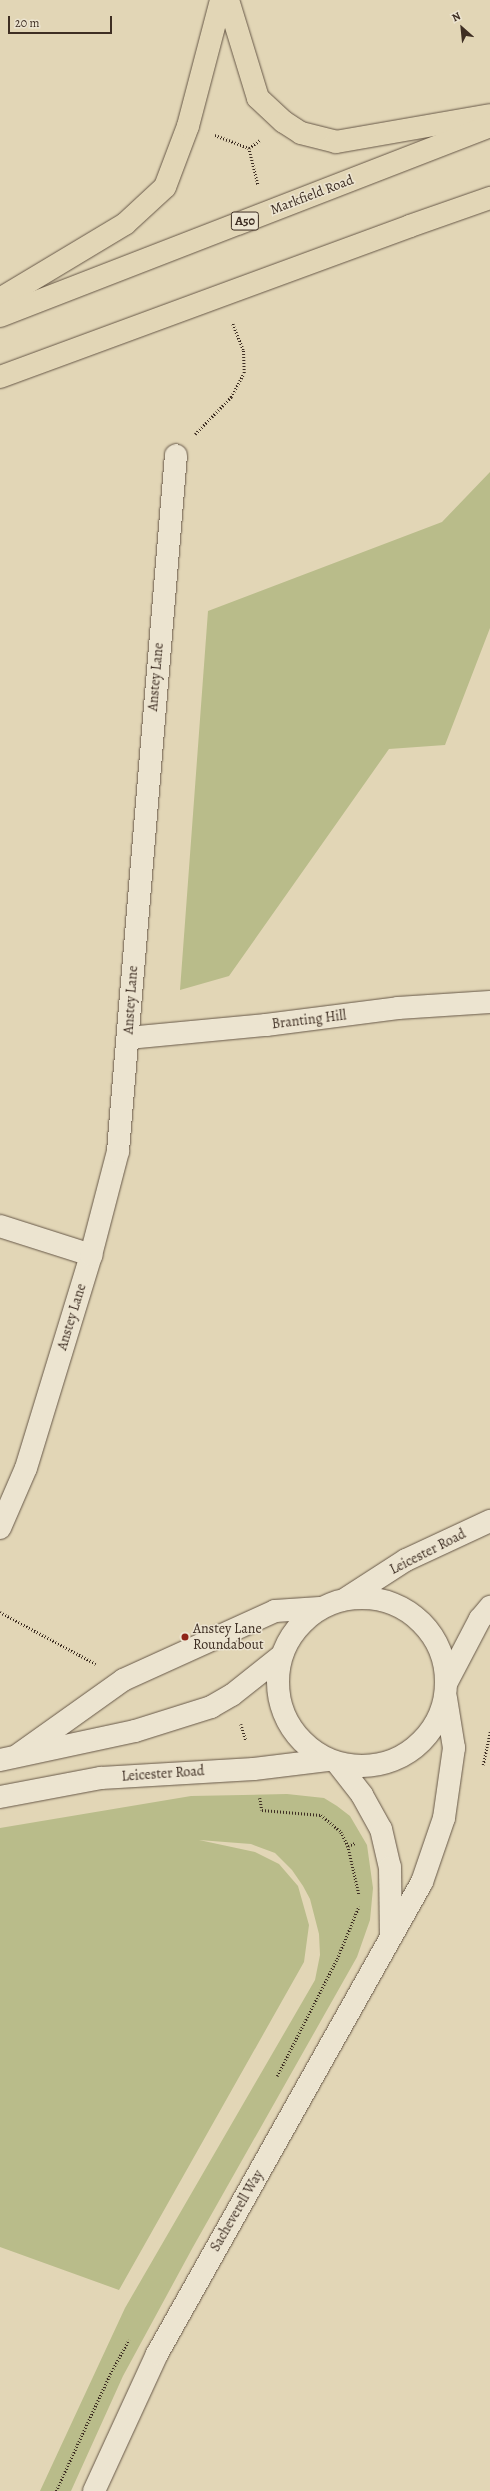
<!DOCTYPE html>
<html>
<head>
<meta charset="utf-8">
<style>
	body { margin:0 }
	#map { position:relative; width:490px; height:2491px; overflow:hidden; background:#e2d6b6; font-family:Alegreya,serif }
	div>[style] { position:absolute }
	.green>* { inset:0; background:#b9bc8a }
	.path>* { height:2.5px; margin-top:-1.25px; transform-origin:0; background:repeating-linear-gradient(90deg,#3e2e23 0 1px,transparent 0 3px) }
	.roads { filter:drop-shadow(0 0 1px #675848) drop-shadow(0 0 1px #675848) }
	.minor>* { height:22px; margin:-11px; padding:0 11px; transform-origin:11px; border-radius:11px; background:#ece4d0 }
	.minor>.ring { margin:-11px; padding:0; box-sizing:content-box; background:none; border:22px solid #ece4d0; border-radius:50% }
	.highway>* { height:22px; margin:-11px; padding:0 11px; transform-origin:11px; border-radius:11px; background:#e2d6b6 }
	.dots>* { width:11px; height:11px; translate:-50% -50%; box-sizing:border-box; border:2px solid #ece4d0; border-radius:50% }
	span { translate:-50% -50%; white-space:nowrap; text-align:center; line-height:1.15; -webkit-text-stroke:3px #ece4d0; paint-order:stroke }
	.shield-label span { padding:1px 3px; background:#ece4d0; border:1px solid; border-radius:3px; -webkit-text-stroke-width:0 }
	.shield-label { font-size:13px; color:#3e2e23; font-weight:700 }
	.street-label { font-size:14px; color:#3e2e23 }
	.poi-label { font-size:14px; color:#3e2e23 }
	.left { translate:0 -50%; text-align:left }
	.north { position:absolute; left:442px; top:8px; width:40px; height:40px; -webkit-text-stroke:3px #ece4d0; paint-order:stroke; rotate:333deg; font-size:11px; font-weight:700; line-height:16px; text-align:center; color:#3e2e23 }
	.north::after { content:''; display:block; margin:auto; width:14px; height:18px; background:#3e2e23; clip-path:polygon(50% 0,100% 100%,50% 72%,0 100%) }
	.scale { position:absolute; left:8px; top:16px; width:104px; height:18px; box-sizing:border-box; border:2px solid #3e2e23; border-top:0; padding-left:5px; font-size:12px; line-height:14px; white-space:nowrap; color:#3e2e23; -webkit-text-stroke:3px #ece4d0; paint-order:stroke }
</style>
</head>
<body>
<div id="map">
	<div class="green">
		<div style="clip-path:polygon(490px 472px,490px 628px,445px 745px,389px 749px,229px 976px,180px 990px,208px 611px,442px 522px)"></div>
		<div style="clip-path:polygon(287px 1794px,324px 1798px,337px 1806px,350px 1816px,367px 1845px,373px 1888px,370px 1920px,357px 1957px,193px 2247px,123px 2376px,71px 2491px,40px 2491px,125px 2308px,315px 1980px,320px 1955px,319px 1934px,310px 1899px,303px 1886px,292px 1870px,275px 1853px,251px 1844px,199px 1840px,255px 1852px,279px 1864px,298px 1886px,309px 1925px,304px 1962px,119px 2290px,0 2247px,0 1828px,191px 1796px)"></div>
	</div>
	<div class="path">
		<div style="left:215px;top:135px;width:36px;rotate:21deg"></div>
		<div style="left:249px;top:148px;width:38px;rotate:76deg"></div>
		<div style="left:249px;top:148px;width:14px;rotate:-36deg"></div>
		<div style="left:195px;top:434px;width:52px;rotate:-45.8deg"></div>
		<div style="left:231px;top:397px;width:27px;rotate:-62deg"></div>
		<div style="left:244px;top:373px;width:23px;rotate:-92deg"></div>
		<div style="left:243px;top:350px;width:29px;rotate:-112deg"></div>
		<div style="left:0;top:1612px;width:109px;rotate:28.4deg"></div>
		<div style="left:241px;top:1724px;width:17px;rotate:73deg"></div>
		<div style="left:483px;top:1765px;width:34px;rotate:-78deg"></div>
		<div style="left:260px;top:1798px;width:12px;rotate:81deg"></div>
		<div style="left:262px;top:1810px;width:59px;rotate:4.8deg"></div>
		<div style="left:321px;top:1815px;width:26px;rotate:40deg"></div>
		<div style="left:341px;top:1832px;width:16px;rotate:63deg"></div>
		<div style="left:348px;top:1846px;width:8px;rotate:-23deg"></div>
		<div style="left:348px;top:1846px;width:49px;rotate:77.1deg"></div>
		<div style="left:277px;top:2076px;width:131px;rotate:-62.9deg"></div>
		<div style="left:337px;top:1959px;width:57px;rotate:-67.5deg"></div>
		<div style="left:56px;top:2491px;width:129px;rotate:-65.2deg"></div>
		<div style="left:110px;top:2374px;width:39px;rotate:-61deg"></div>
	</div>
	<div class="roads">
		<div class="minor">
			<div style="left:128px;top:1038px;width:139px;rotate:-5.4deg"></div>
			<div style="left:266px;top:1025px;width:133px;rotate:-7.3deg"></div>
			<div style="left:398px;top:1008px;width:92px;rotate:-3.7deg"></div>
			<div style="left:0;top:1226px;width:96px;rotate:17.7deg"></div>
			<div style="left:0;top:1528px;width:65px;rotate:-66.6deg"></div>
			<div style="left:26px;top:1468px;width:223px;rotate:-73deg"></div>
			<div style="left:91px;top:1255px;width:107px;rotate:-75.4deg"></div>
			<div style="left:118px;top:1151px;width:698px;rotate:-85.24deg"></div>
			<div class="ring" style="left:278px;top:1598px;width:146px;height:146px"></div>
			<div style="left:347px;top:1598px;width:70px;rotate:-32.8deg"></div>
			<div style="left:406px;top:1560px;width:93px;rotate:-24.9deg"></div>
			<div style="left:447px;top:1682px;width:71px;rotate:-62.4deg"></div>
			<div style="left:480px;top:1619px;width:16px;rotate:-50deg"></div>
			<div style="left:18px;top:1755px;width:129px;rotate:-35.5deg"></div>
			<div style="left:123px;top:1680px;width:167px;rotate:-24.4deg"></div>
			<div style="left:275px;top:1611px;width:45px;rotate:-3.8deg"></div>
			<div style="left:0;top:1760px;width:138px;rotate:-12.1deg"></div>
			<div style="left:135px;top:1731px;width:80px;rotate:-17.5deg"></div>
			<div style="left:211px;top:1707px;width:24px;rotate:-30deg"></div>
			<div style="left:232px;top:1695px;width:63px;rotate:-38.5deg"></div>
			<div style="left:338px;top:1764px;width:39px;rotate:52deg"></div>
			<div style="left:362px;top:1795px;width:39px;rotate:61deg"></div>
			<div style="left:381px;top:1829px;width:39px;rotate:77deg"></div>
			<div style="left:390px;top:1867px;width:69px;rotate:89.2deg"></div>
			<div style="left:0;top:1797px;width:103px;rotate:-10.7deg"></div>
			<div style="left:101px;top:1778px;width:153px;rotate:-3.4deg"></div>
			<div style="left:254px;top:1769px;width:74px;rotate:-7deg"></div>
			<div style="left:94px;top:2491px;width:151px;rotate:-65.3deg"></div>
			<div style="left:157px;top:2354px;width:541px;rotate:-60.69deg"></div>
			<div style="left:422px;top:1882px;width:68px;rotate:-71deg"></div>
			<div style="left:444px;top:1818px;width:71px;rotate:-81.9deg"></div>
			<div style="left:454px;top:1748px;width:51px;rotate:-99.1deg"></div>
		</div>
		<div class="highway">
			<div style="left:228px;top:0;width:102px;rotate:73deg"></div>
			<div style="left:258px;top:98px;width:35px;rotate:43deg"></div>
			<div style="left:284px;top:122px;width:20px;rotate:33deg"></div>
			<div style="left:301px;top:133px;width:36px;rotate:14deg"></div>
			<div style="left:336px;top:142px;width:156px;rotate:-9.9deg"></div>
			<div style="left:0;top:299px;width:146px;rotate:-31deg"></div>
			<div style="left:125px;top:224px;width:54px;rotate:-42.8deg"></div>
			<div style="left:165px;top:187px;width:65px;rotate:-69.3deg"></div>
			<div style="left:188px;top:126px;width:130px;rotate:-75.3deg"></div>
			<div style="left:0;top:316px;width:526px;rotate:-21.19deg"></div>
			<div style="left:0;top:377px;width:437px;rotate:-20.2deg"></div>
			<div style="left:410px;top:226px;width:85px;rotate:-19.3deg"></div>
		</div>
	</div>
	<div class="dots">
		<div style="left:185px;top:1637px;background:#8f2418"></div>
	</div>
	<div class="shield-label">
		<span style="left:245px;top:221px">A50</span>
	</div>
	<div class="street-label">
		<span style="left:312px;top:195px;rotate:-21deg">Markfield Road</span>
		<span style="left:156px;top:677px;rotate:-85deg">Anstey Lane</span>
		<span style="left:131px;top:1000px;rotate:-86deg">Anstey Lane</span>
		<span style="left:309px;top:1020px;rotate:-7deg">Branting Hill</span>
		<span style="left:72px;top:1317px;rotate:-73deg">Anstey Lane</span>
		<span style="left:428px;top:1552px;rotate:-27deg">Leicester Road</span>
		<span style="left:163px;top:1774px;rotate:-4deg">Leicester Road</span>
		<span style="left:237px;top:2211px;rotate:-60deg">Sacheverell Way</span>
	</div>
	<div class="poi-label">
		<span class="left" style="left:193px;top:1637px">Anstey Lane<br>Roundabout</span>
	</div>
	<div class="north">N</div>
	<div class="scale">20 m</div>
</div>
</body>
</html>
